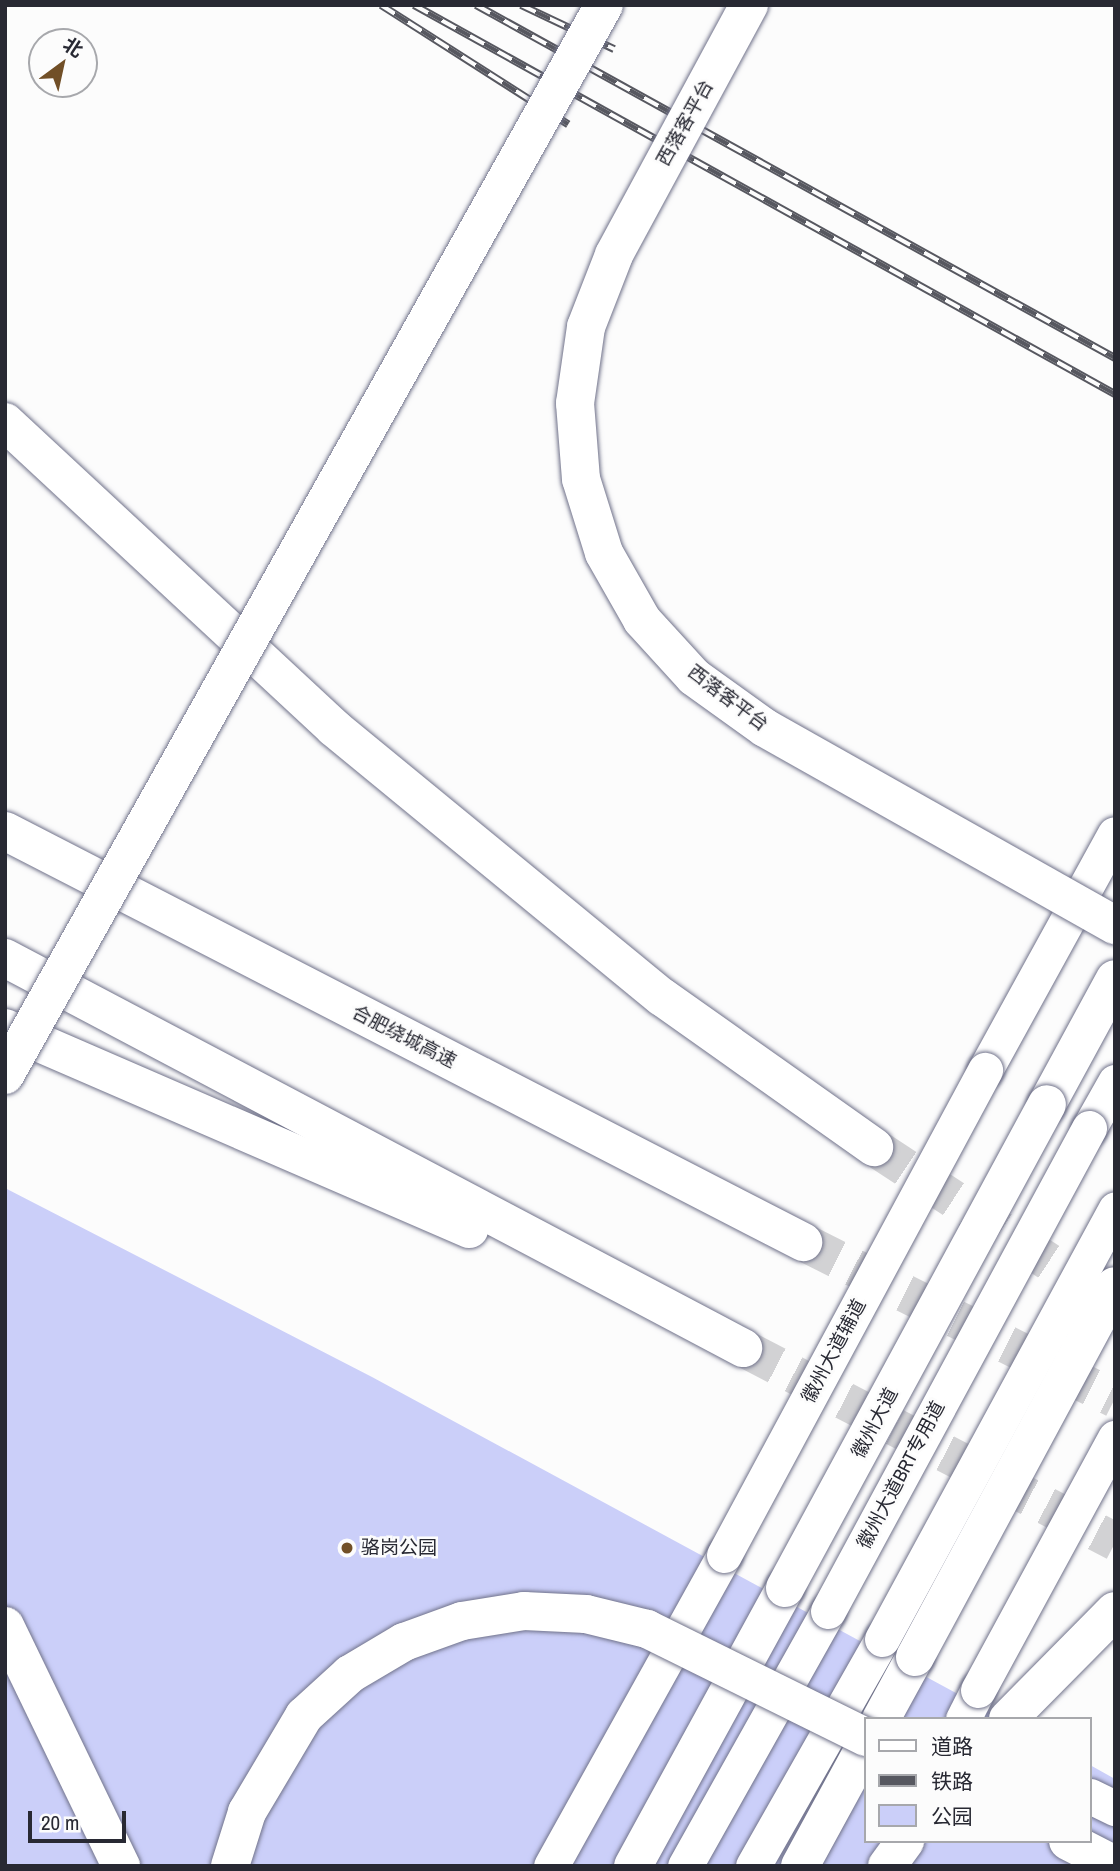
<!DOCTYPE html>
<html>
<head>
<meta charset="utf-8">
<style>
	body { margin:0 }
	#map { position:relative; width:1120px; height:1871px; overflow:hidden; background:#fcfcfc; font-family:"Archivo Narrow","Noto Sans SC",sans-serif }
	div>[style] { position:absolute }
	.green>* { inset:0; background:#cbcff9 }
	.highway-tunnel>* { height:38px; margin-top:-19px; transform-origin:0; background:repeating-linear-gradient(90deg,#d2d2d4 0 38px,transparent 0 57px) }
	.roads { filter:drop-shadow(0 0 2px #70728a) drop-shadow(0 0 2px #70728a) }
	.minor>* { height:35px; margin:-17.5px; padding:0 17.5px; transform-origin:17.5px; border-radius:17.5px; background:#fff }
	.major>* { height:38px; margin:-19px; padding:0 19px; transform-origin:19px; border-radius:19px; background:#fff }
	.highway>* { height:38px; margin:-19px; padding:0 19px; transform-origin:19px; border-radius:19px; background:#fff }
	.rail>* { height:8px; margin-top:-4px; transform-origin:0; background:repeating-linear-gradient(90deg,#fcfcfc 0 16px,#575860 0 32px); box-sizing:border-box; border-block:2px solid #575860 }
	.bridges { filter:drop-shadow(0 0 2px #70728a) drop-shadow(0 0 2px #70728a) }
	.minor-bridge>* { height:35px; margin:-17.5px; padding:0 17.5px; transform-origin:17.5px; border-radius:17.5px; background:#fff }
	.major-bridge>* { height:38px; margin:-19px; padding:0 19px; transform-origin:19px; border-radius:19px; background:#fff }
	.dots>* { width:19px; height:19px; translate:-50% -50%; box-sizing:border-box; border:4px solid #fcfcfc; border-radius:50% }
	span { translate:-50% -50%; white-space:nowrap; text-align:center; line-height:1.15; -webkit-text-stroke:5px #fcfcfc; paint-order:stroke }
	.street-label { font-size:19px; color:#282933 }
	.poi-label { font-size:19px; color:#282933 }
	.left { translate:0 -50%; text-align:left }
	.frame { position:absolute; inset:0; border:7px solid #282933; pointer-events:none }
	.legend { position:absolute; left:864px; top:1717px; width:228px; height:126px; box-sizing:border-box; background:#fcfcfc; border:2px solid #a7a8ac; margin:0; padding:9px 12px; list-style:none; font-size:21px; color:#282933 }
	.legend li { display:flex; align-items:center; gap:14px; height:35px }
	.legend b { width:35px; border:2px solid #a7a8ac }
	.north { position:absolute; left:28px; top:28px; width:70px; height:70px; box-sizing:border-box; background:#fcfcfc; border:2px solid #a7a8ac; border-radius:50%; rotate:33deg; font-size:19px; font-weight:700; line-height:28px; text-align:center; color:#282933 }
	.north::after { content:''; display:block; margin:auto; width:24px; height:32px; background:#714f27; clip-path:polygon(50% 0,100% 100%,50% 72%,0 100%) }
	.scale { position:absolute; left:28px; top:1811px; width:98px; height:32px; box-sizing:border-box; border:4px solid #282933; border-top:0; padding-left:9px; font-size:21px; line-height:24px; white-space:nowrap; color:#282933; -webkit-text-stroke:5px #fcfcfc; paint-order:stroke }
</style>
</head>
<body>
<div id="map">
	<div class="green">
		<div style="clip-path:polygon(5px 1188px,372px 1377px,1004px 1719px,866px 1719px,866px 1841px,1090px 1841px,1090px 1765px,1115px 1779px,1115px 1866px,5px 1866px)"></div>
	</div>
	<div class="highway-tunnel">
		<div style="left:874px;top:1147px;width:275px;rotate:33.3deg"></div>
		<div style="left:803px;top:1242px;width:349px;rotate:26.7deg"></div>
		<div style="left:743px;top:1348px;width:420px;rotate:27.5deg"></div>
	</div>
	<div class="roads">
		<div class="minor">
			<div style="left:985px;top:1070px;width:269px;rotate:-61.2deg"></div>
			<div style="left:1089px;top:1128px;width:53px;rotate:-60.5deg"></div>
			<div style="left:963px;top:1719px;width:33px;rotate:-63deg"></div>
			<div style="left:1090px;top:1796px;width:28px;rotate:26deg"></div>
			<div style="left:551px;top:1866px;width:356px;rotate:-60.9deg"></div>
			<div style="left:685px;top:1866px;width:292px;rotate:-60.7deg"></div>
			<div style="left:753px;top:1866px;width:261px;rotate:-60.4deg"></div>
		</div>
		<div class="major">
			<div style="left:1047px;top:1104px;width:142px;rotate:-61.5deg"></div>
			<div style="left:5px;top:1626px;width:267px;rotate:64.2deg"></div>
			<div style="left:881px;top:1719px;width:71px;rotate:-61.3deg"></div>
			<div style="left:1008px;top:1719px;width:152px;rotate:-45.3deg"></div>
			<div style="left:1068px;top:1841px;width:53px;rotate:27.1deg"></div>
			<div style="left:633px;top:1866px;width:317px;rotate:-61.3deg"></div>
			<div style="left:800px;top:1866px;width:138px;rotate:-61.4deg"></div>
		</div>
		<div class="highway">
			<div style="left:5px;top:422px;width:449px;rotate:42.9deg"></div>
			<div style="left:334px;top:728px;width:424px;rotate:39.4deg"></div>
			<div style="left:662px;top:997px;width:260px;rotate:35.3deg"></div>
			<div style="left:5px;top:831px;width:898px;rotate:27.25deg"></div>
			<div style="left:5px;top:958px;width:835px;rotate:27.85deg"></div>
			<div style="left:5px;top:1028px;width:506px;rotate:23.42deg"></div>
		</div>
	</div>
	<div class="rail">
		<div style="left:381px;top:5px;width:222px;rotate:32.5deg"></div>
		<div style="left:414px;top:5px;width:802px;rotate:29.03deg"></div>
		<div style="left:476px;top:5px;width:730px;rotate:28.92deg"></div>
		<div style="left:521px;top:5px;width:103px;rotate:25.3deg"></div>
	</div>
	<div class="bridges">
		<div class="minor-bridge">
			<div style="left:724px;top:1555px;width:551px;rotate:-61.71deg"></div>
			<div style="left:828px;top:1611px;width:549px;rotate:-61.61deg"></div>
			<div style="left:882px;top:1639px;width:489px;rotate:-61.5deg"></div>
			<div style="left:978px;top:1690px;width:287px;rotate:-61.5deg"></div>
		</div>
		<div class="major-bridge">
			<div style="left:749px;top:5px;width:284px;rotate:118.4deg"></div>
			<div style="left:614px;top:255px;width:77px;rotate:111.3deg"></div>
			<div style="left:586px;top:327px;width:77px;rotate:98.2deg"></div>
			<div style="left:575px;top:403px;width:76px;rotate:85.5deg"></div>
			<div style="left:581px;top:479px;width:77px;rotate:72.7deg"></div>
			<div style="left:604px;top:553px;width:77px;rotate:60.4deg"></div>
			<div style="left:642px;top:620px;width:77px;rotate:47.6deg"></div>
			<div style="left:694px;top:677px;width:87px;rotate:35.7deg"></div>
			<div style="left:765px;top:728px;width:402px;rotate:29.4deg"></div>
			<div style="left:5px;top:1075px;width:1226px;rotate:-60.76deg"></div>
			<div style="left:785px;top:1588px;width:550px;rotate:-61.57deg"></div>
			<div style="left:915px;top:1657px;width:421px;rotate:-61.7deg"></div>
			<div style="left:230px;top:1866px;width:57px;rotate:-72.5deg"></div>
			<div style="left:247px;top:1812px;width:112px;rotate:-59.3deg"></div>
			<div style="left:304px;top:1716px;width:62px;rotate:-42.4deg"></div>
			<div style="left:350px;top:1674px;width:63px;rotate:-30.7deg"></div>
			<div style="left:404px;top:1642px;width:62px;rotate:-19.9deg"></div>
			<div style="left:462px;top:1621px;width:63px;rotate:-9.2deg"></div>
			<div style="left:524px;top:1611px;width:62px;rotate:2.8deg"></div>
			<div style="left:586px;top:1614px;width:63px;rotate:13.8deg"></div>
			<div style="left:647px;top:1629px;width:244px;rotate:26.3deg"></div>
			<div style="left:887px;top:1866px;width:31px;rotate:-54deg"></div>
		</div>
	</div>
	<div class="dots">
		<div style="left:347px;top:1548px;background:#714f27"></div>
	</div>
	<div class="street-label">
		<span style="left:685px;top:123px;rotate:-61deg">西落客平台</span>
		<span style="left:728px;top:698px;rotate:37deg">西落客平台</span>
		<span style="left:404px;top:1037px;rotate:27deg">合肥绕城高速</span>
		<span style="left:834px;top:1351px;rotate:-62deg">徽州大道辅道</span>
		<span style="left:875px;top:1423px;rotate:-62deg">徽州大道</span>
		<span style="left:901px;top:1475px;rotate:-62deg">徽州大道BRT专用道</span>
	</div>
	<div class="poi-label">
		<span class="left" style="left:361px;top:1548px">骆岗公园</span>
	</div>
	<div class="frame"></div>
	<ul class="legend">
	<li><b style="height:9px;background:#fff"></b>道路</li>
	<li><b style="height:9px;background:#575860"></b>铁路</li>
	<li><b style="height:19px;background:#cbcff9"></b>公园</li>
	</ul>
	<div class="north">北</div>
	<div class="scale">20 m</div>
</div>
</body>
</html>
